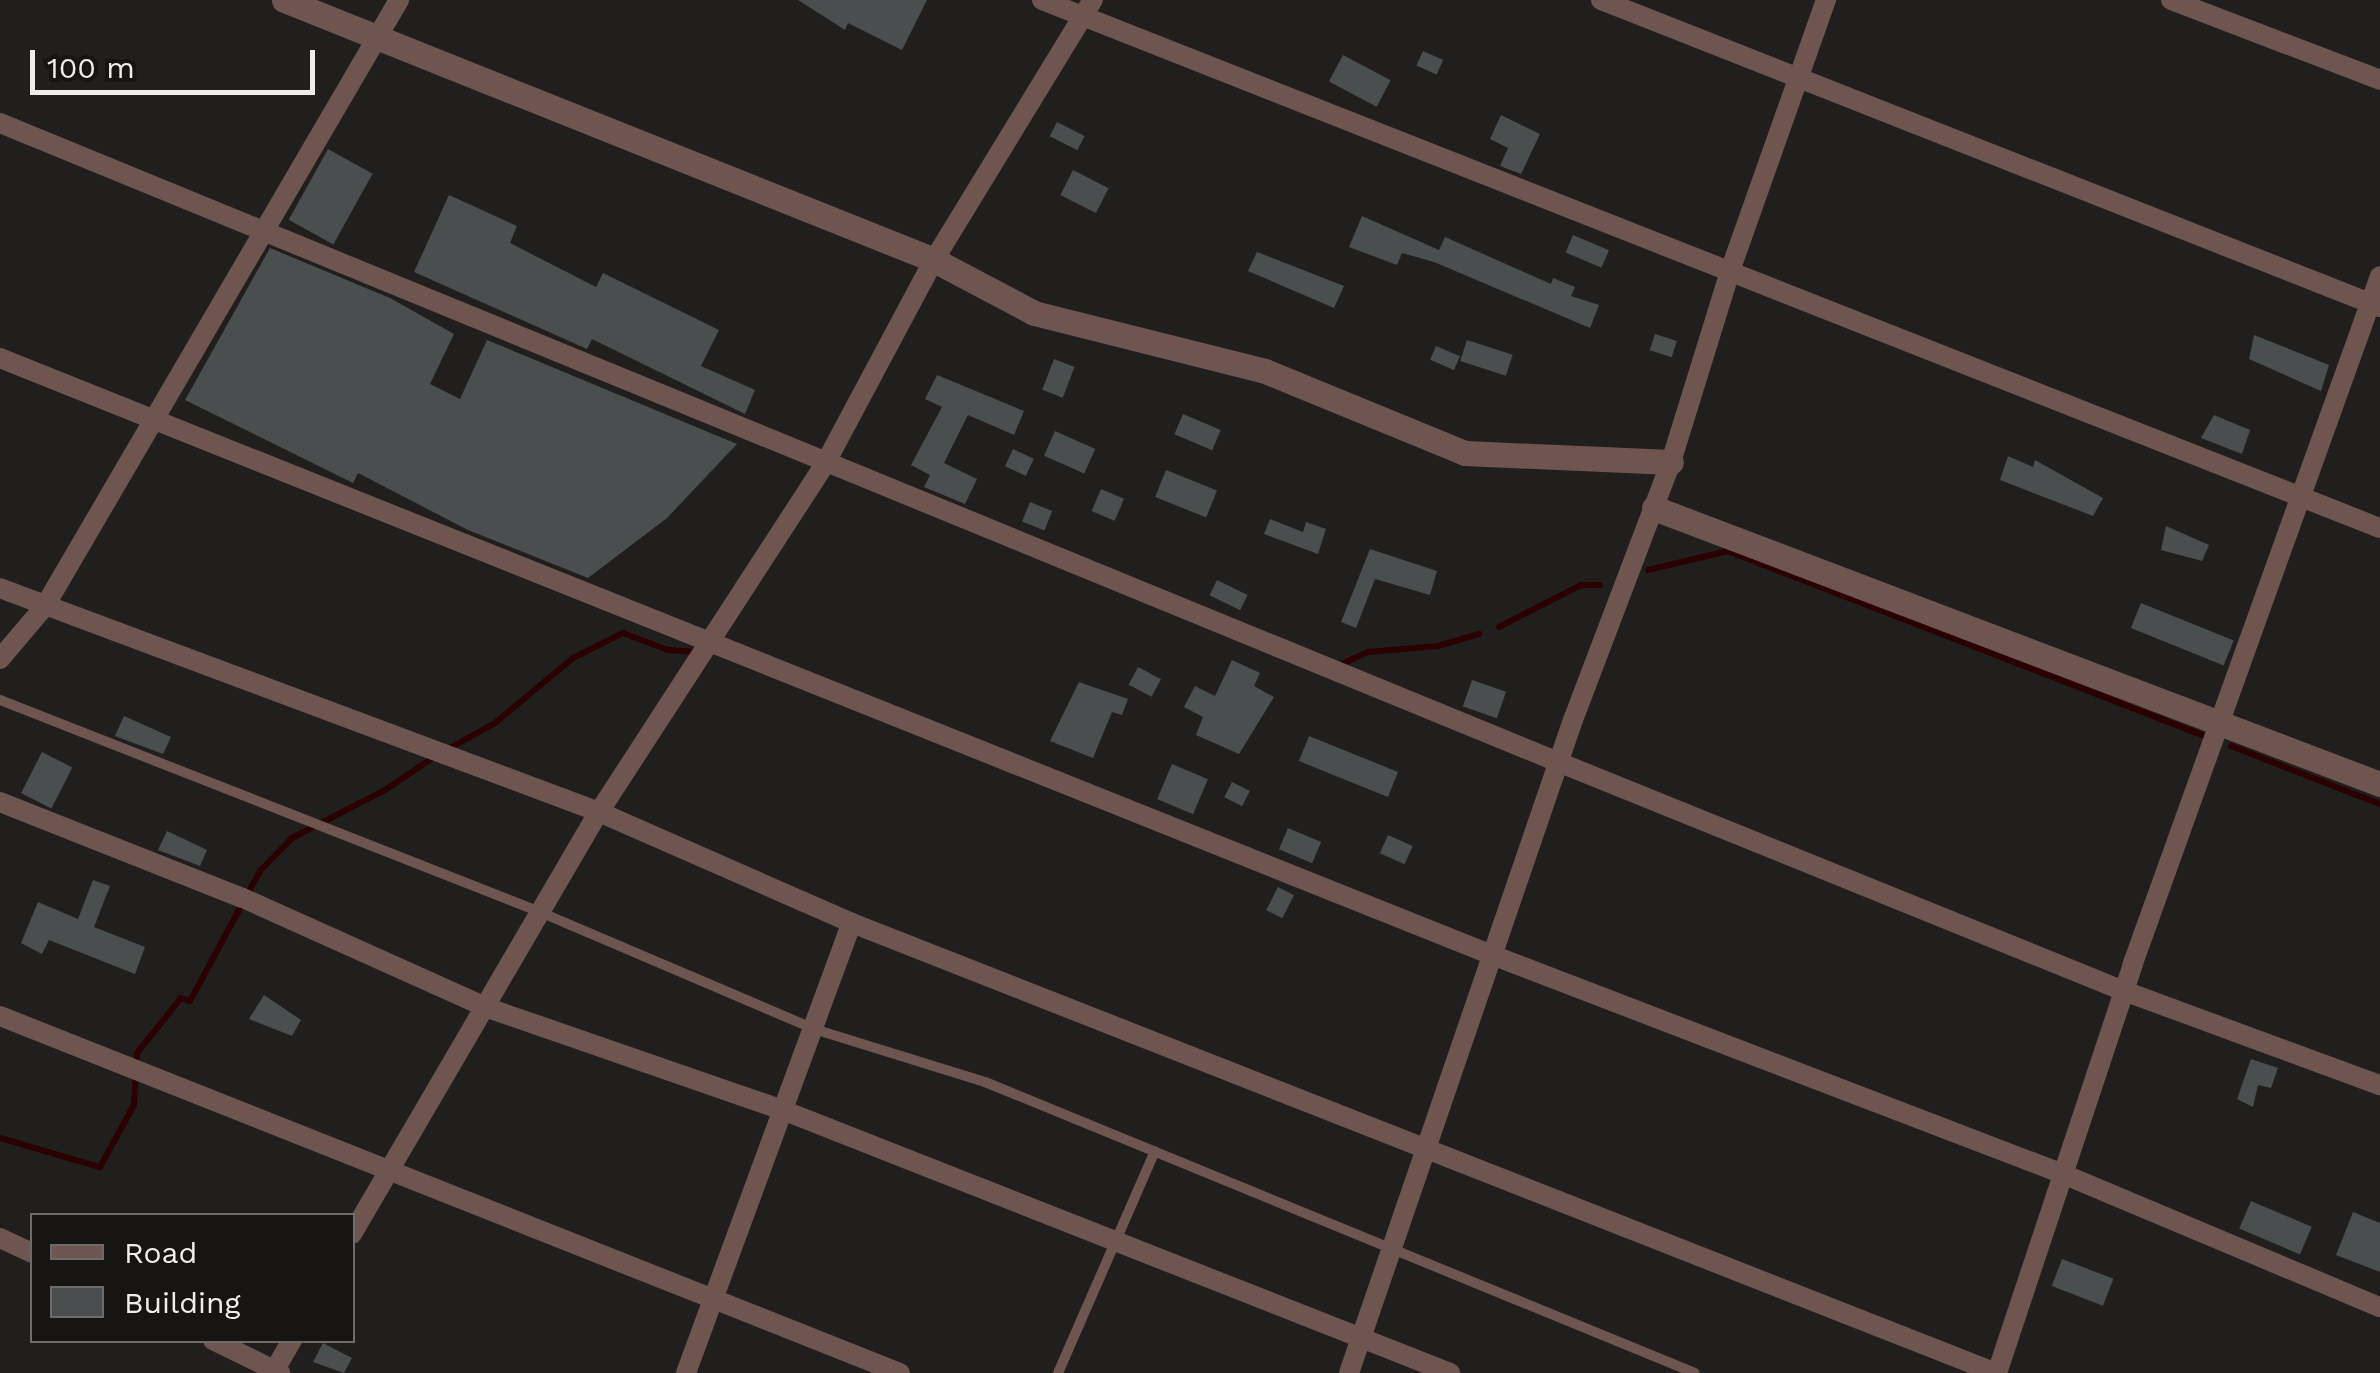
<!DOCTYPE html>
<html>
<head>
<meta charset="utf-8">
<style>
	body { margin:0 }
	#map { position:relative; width:2380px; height:1373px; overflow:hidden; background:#211e1e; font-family:"Work Sans",sans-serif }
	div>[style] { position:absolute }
	.stream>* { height:6px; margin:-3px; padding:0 3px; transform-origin:3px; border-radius:3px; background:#2a0000 }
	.building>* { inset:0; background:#4b4e4f; transform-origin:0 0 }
	.service>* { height:10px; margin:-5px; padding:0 5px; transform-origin:5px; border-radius:5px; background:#6f5550 }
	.minor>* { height:20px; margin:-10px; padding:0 10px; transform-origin:10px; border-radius:10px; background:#6f5550 }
	.tertiary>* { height:25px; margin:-12.5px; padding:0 12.5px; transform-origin:12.5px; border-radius:12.5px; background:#6f5550 }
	span { translate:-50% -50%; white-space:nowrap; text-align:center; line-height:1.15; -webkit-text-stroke:8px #171514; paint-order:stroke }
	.legend { position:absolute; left:30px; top:1213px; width:325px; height:130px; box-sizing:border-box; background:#171514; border:2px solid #6d6c6b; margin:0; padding:12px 18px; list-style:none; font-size:30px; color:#efeeed }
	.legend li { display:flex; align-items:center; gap:20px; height:50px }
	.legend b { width:50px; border:2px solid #6d6c6b }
	.scale { position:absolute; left:30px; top:50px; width:285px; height:45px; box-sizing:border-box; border:5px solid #efeeed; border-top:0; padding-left:12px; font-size:30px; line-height:35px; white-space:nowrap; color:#efeeed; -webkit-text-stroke:8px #171514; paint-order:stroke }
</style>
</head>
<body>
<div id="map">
	<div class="stream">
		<div style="left:1648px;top:570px;width:82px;rotate:-13.4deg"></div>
		<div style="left:1728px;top:551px;width:508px;rotate:21.22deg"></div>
		<div style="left:1499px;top:627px;width:92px;rotate:-27.1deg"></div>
		<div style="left:1581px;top:585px;width:19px"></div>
		<div style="left:1342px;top:664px;width:29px;rotate:-25deg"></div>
		<div style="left:1368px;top:652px;width:70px;rotate:-4.9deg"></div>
		<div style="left:1438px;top:646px;width:43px;rotate:-16.3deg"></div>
		<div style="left:2231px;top:746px;width:160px;rotate:21.3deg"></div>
		<div style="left:448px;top:749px;width:54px;rotate:-29deg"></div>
		<div style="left:495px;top:723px;width:102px;rotate:-39.8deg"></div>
		<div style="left:573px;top:658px;width:56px;rotate:-26.6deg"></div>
		<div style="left:623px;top:633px;width:48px;rotate:20.7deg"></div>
		<div style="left:668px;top:650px;width:28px;rotate:4deg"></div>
		<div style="left:0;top:1138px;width:104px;rotate:16.2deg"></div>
		<div style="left:100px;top:1167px;width:71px;rotate:-61.3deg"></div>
		<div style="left:134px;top:1105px;width:52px;rotate:-86.7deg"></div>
		<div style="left:137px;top:1053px;width:70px;rotate:-51.3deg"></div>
		<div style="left:181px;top:998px;width:9px;rotate:18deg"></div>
		<div style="left:190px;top:1001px;width:148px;rotate:-61.7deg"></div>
		<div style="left:260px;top:871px;width:46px;rotate:-45.9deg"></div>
		<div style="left:292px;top:838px;width:105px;rotate:-27.3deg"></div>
		<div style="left:385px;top:790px;width:63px;rotate:-33.9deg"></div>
	</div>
	<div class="building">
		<div style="clip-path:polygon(798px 0,927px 0,902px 50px,848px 23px,845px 30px)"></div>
		<div style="left:1423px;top:51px;width:22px;height:16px;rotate:24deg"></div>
		<div style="left:1343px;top:55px;width:54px;height:30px;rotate:28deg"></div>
		<div style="clip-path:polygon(1501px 115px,1540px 134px,1521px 174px,1500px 166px,1508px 148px,1490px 139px)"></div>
		<div style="left:1057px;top:122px;width:31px;height:16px;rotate:27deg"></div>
		<div style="left:328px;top:149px;width:51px;height:81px;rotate:29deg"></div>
		<div style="left:1073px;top:170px;width:40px;height:28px;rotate:27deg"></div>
		<div style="clip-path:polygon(449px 195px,517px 226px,510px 243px,596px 287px,603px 273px,719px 330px,701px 366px,755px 390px,745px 414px,592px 339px,587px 349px,414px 272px)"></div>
		<div style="clip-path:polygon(1362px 216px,1439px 250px,1445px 237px,1551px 284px,1553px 278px,1575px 287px,1571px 296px,1599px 305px,1590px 328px,1434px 262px,1402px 253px,1397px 265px,1349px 247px)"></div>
		<div style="left:1573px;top:235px;width:39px;height:19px;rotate:23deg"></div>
		<div style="clip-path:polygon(270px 248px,390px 298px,454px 334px,430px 384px,460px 399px,487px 340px,737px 444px,667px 518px,588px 578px,468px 530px,358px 473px,353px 483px,185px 400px)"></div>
		<div style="clip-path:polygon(1257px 252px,1344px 286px,1334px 308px,1248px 271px)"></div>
		<div style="left:1655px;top:334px;width:23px;height:17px;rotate:18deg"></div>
		<div style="clip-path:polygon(2254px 335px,2329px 365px,2321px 391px,2249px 359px)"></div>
		<div style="left:1467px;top:340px;width:48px;height:22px;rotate:18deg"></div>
		<div style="left:1436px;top:346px;width:26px;height:15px;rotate:23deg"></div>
		<div style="left:1054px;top:359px;width:22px;height:33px;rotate:21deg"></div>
		<div style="clip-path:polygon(937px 375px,1024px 411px,1014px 435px,968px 415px,944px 463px,977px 479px,965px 504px,924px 487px,930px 475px,911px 465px,942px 407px,925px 399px)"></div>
		<div style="left:1183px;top:414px;width:41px;height:22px;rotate:23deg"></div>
		<div style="clip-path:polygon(2214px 415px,2250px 430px,2242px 454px,2201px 438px)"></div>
		<div style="left:1055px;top:431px;width:44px;height:27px;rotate:24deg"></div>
		<div style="left:1013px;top:449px;width:23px;height:19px;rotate:25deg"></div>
		<div style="clip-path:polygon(2008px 456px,2033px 467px,2035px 460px,2103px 498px,2093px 516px,2000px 480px)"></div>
		<div style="left:1166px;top:470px;width:55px;height:29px;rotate:22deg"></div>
		<div style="left:1101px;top:489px;width:25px;height:24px;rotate:23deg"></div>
		<div style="left:1030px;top:502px;width:24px;height:21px;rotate:22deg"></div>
		<div style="clip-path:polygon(1270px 519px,1303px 532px,1306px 522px,1326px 529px,1318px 554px,1264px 534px)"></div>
		<div style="clip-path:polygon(2166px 526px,2209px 545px,2202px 561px,2161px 550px)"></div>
		<div style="clip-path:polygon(1370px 549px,1437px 571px,1430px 595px,1375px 579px,1356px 628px,1341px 622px)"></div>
		<div style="left:1217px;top:580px;width:34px;height:17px;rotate:26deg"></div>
		<div style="left:2141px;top:603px;width:100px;height:27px;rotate:22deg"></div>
		<div style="clip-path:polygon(1232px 660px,1260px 673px,1254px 686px,1274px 697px,1239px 754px,1196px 735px,1203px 717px,1184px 707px,1195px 686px,1215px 696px)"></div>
		<div style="left:1138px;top:667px;width:26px;height:20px;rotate:28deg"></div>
		<div style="left:1472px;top:680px;width:36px;height:28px;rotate:19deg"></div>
		<div style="clip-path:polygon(1079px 682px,1128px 699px,1122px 715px,1112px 712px,1093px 758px,1050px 741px)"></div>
		<div style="clip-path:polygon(124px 716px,171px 737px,163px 754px,115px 736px)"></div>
		<div style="left:1309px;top:736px;width:96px;height:27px;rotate:22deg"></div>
		<div style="left:42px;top:752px;width:34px;height:46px;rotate:27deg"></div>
		<div style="left:1172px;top:764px;width:39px;height:38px;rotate:23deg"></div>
		<div style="left:1232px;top:782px;width:20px;height:17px;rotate:27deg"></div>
		<div style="left:1288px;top:828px;width:36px;height:23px;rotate:23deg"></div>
		<div style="clip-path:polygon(167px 831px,207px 850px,200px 866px,158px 850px)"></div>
		<div style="left:1388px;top:835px;width:27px;height:20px;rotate:24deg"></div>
		<div style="clip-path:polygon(93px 880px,110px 886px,94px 927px,145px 947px,135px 974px,49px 940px,42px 954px,21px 943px,38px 902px,78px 919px)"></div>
		<div style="left:1278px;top:887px;width:18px;height:26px;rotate:27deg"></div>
		<div style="clip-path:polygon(264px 995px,301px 1020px,292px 1036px,249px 1019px)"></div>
		<div style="clip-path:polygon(2251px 1059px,2278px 1068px,2271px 1088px,2258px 1085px,2253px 1107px,2237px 1099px)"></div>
		<div style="left:2251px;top:1201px;width:66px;height:30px;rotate:23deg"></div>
		<div style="clip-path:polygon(2353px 1212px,2380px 1223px,2380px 1272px,2336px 1255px)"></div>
		<div style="left:2062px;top:1259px;width:55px;height:29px;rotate:21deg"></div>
		<div style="clip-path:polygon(323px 1343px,352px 1358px,344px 1373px,313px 1362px)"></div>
	</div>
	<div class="service">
		<div style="left:0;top:700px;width:580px;rotate:21.43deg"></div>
		<div style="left:540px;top:912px;width:298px;rotate:23.1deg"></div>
		<div style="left:814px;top:1029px;width:179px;rotate:17.2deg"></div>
		<div style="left:985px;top:1082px;width:767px;rotate:22.29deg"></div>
		<div style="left:1058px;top:1373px;width:242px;rotate:-66.4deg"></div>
	</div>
	<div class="minor">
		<div style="left:1042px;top:0;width:1438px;rotate:21.54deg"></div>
		<div style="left:1601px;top:0;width:837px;rotate:21.51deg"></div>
		<div style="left:2171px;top:0;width:224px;rotate:20.9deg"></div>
		<div style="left:0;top:123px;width:1684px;rotate:22.3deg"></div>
		<div style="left:1558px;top:762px;width:611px;rotate:22.03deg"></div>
		<div style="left:2124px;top:991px;width:273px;rotate:20.2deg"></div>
		<div style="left:0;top:358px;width:1607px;rotate:21.81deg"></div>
		<div style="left:1492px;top:955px;width:612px;rotate:20.98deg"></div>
		<div style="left:2063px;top:1174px;width:344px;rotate:22.8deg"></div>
		<div style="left:0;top:588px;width:640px;rotate:20.5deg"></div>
		<div style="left:599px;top:812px;width:276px;rotate:23.7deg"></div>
		<div style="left:852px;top:923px;width:1229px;rotate:21.47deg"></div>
		<div style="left:0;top:659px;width:70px;rotate:-49.7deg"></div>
		<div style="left:45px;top:606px;width:702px;rotate:-59.71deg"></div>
		<div style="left:0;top:802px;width:261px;rotate:21.6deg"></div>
		<div style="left:243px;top:898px;width:265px;rotate:24.2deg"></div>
		<div style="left:485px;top:1007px;width:318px;rotate:19.1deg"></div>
		<div style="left:785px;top:1111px;width:715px;rotate:21.5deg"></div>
		<div style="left:0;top:1016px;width:968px;rotate:21.64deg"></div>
		<div style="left:352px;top:1234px;width:489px;rotate:-59.7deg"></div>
		<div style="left:599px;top:812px;width:417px;rotate:-57deg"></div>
		<div style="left:826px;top:462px;width:229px;rotate:-61.9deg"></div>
		<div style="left:934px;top:260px;width:305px;rotate:-58.6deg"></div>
		<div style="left:0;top:1238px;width:35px;rotate:25deg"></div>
		<div style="left:213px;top:1340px;width:75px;rotate:26.2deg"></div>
		<div style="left:273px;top:1373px;width:38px;rotate:-60deg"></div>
		<div style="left:686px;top:1373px;width:480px;rotate:-69.8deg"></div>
		<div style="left:1349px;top:1373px;width:690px;rotate:-71.07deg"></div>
		<div style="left:1573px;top:720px;width:276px;rotate:-69.2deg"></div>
		<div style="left:1671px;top:462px;width:200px;rotate:-72.8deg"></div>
		<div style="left:1730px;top:271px;width:288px;rotate:-70.5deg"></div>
		<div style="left:1997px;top:1373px;width:429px;rotate:-71.6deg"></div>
		<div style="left:2132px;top:966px;width:733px;rotate:-70.23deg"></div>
	</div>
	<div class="tertiary">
		<div style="left:284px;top:0;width:700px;rotate:21.8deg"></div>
		<div style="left:934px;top:260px;width:113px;rotate:27.9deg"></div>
		<div style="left:1034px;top:313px;width:238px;rotate:14.1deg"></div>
		<div style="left:1265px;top:371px;width:216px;rotate:22.3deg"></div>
		<div style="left:1465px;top:453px;width:206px;rotate:2.5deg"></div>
		<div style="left:1654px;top:508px;width:777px;rotate:20.82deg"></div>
	</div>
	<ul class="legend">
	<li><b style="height:12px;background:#6f5550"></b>Road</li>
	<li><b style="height:28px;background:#4b4e4f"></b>Building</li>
	</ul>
	<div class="scale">100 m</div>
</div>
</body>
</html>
